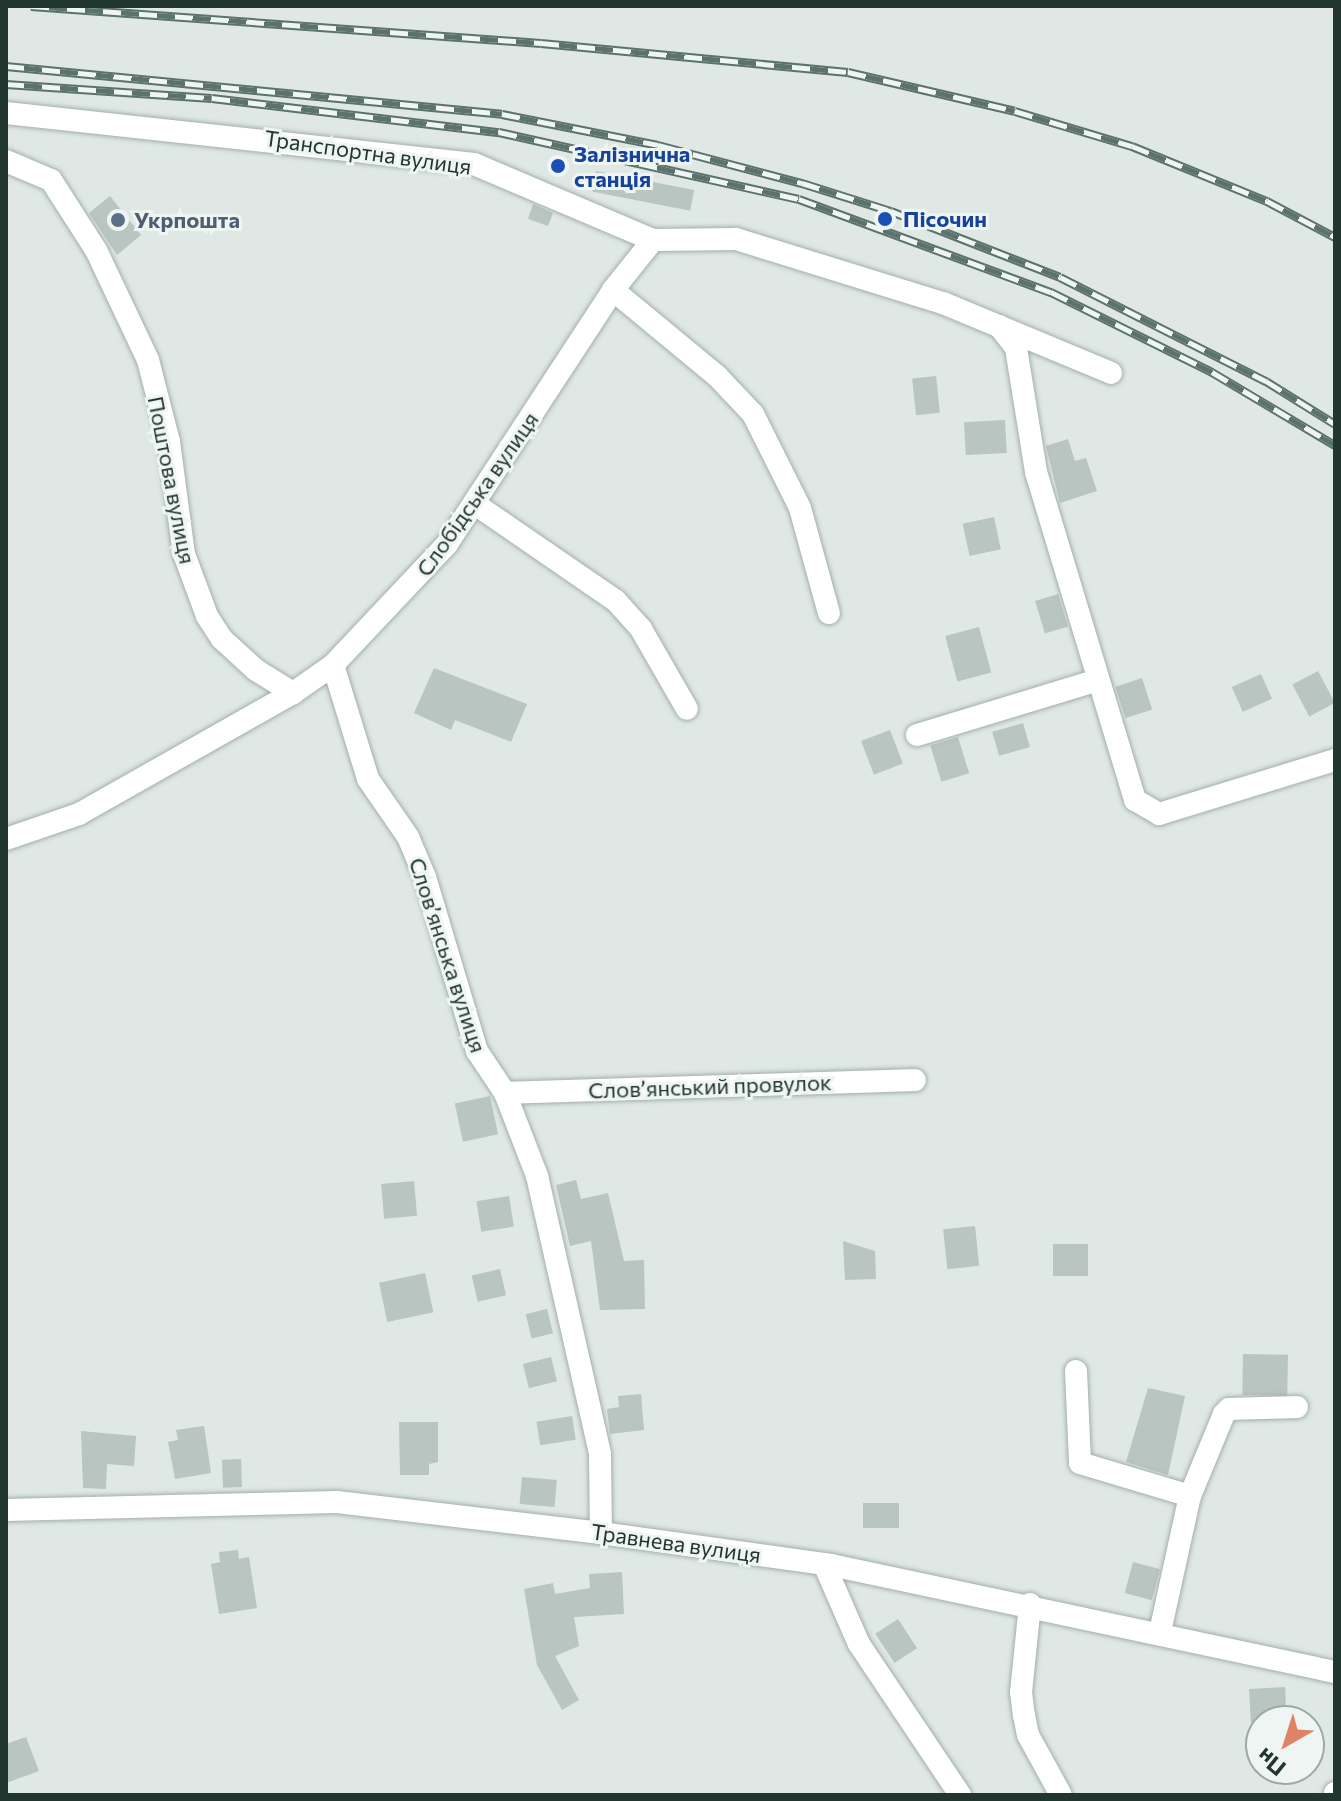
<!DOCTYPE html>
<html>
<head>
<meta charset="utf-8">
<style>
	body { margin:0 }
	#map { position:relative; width:1341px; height:1801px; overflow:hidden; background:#dfe8e4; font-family:Commissioner,sans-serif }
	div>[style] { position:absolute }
	.building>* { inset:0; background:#b8c5c0; transform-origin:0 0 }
	.roads { filter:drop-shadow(0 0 2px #a3afaa) drop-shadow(0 0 2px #a3afaa) }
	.minor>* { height:22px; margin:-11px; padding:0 11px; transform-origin:11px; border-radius:11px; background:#fff }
	.rail>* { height:9px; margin-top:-4.5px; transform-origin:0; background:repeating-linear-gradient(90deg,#eff5f2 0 18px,#5c726c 0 36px); box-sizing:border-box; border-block:2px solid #5c726c }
	.dots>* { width:22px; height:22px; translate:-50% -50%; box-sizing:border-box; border:4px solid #eff5f2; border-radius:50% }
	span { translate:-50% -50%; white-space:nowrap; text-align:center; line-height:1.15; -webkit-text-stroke:6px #eff5f2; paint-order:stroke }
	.street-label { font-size:22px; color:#223630 }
	.transit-label { font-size:22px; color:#164399; font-weight:700 }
	.left { translate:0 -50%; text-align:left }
	.service-label { font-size:22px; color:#4e5e75; font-weight:700 }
	.frame { position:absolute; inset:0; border:8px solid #223630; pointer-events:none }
	.north { position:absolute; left:1245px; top:1705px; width:80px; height:80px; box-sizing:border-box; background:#eff5f2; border:2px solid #9da9a4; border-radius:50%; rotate:219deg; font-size:22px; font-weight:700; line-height:32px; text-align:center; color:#223630 }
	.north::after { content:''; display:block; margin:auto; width:28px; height:36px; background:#e08365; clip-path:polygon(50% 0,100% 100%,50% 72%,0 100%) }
</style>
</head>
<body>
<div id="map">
	<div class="building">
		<div style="left:596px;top:171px;width:100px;height:21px;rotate:11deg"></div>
		<div style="clip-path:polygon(110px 196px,141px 235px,117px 255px,89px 213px)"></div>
		<div style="clip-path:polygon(533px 204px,553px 213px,548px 226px,528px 219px)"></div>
		<div style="left:936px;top:376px;width:37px;height:24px;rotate:84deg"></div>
		<div style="left:1005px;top:420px;width:33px;height:41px;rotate:87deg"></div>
		<div style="clip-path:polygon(1068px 439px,1075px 461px,1086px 458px,1097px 491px,1060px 503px,1046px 446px)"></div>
		<div style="left:994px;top:517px;width:33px;height:32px;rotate:78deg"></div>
		<div style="left:1058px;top:594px;width:34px;height:24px;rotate:73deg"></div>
		<div style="left:979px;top:627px;width:47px;height:35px;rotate:75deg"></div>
		<div style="clip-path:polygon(434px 668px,527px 704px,511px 742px,455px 720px,451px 730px,414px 713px)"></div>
		<div style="left:1318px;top:671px;width:36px;height:29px;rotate:62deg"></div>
		<div style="left:1261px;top:674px;width:27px;height:32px;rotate:66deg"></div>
		<div style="left:1142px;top:678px;width:33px;height:28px;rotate:72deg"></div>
		<div style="left:1023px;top:723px;width:25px;height:32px;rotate:74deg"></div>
		<div style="left:890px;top:730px;width:36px;height:31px;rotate:69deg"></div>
		<div style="left:958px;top:737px;width:38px;height:29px;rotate:73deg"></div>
		<div style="left:490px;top:1096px;width:39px;height:36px;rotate:78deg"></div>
		<div style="clip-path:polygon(576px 1180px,581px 1199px,608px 1193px,624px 1261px,644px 1260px,645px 1309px,600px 1310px,591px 1241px,570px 1246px,556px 1185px)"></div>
		<div style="left:414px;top:1181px;width:35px;height:33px;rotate:85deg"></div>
		<div style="left:509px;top:1196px;width:31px;height:33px;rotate:81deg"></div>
		<div style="left:975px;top:1226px;width:40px;height:32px;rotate:84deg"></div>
		<div style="clip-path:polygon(843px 1241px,875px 1251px,876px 1279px,845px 1280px)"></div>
		<div style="left:1053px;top:1244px;width:35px;height:32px"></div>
		<div style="left:500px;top:1269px;width:27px;height:29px;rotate:77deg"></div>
		<div style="left:425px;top:1273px;width:40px;height:47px;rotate:78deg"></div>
		<div style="left:547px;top:1309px;width:25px;height:22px;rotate:76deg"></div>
		<div style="left:1243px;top:1354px;width:45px;height:41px;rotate:1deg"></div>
		<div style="left:551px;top:1357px;width:25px;height:29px;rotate:76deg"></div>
		<div style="clip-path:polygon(1148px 1388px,1185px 1396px,1168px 1475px,1126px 1462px)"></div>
		<div style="clip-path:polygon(641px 1394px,644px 1430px,610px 1434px,607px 1409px,619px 1407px,618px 1396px)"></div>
		<div style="left:572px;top:1416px;width:24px;height:36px;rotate:81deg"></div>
		<div style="clip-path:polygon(399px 1422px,438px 1422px,438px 1462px,429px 1464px,429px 1475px,400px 1475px)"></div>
		<div style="clip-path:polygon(204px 1426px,211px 1473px,175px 1479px,168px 1442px,178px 1440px,176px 1430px)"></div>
		<div style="clip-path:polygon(81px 1431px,136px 1436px,134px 1466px,107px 1464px,106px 1489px,83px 1488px)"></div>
		<div style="left:241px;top:1459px;width:28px;height:19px;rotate:88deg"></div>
		<div style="left:522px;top:1477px;width:35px;height:27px;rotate:5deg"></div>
		<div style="left:863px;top:1503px;width:36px;height:25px"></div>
		<div style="clip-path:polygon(238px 1550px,239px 1559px,249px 1557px,257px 1608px,219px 1614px,211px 1564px,220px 1562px,219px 1552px)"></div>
		<div style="left:1133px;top:1562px;width:28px;height:32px;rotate:15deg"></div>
		<div style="clip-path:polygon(622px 1572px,624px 1614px,574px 1617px,579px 1646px,555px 1656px,579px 1700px,562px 1710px,537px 1665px,524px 1589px,553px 1583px,555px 1594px,590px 1588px,589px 1574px)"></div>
		<div style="left:898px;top:1619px;width:35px;height:27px;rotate:57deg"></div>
		<div style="left:1285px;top:1687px;width:34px;height:36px;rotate:87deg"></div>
		<div style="clip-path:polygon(26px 1737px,39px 1771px,6px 1783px,6px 1744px)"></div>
	</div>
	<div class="roads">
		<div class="minor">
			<div style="left:6px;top:113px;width:471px;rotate:6.2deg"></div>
			<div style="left:474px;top:164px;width:194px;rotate:23deg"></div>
			<div style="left:653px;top:240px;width:83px;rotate:-0.7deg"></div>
			<div style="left:736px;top:239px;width:217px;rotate:17.2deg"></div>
			<div style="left:943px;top:303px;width:182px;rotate:22.6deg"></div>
			<div style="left:6px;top:161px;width:49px;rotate:22.9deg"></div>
			<div style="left:51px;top:180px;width:83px;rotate:57.3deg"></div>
			<div style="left:96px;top:250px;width:122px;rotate:64.7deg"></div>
			<div style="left:148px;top:360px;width:85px;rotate:75.6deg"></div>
			<div style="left:169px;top:442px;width:113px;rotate:82.4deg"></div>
			<div style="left:184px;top:554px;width:66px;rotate:69.6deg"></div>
			<div style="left:207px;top:616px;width:27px;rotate:57deg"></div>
			<div style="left:222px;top:639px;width:46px;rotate:42.4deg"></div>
			<div style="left:256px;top:670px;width:44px;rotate:31.9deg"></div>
			<div style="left:613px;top:290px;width:135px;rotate:39.6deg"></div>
			<div style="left:717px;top:376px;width:52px;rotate:46.5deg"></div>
			<div style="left:753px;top:414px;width:105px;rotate:63.4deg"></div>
			<div style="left:800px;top:508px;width:109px;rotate:74.6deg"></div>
			<div style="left:999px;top:326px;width:28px;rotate:52deg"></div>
			<div style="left:1016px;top:348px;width:126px;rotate:80.8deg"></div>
			<div style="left:1036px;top:472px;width:343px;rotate:73.2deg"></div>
			<div style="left:1135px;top:800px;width:28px;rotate:30deg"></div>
			<div style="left:1159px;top:814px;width:184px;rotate:-17.1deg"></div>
			<div style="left:475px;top:504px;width:171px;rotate:34.5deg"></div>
			<div style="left:616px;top:601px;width:38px;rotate:48deg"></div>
			<div style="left:641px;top:629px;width:92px;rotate:60.1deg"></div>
			<div style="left:333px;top:665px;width:119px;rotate:72.9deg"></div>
			<div style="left:368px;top:779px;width:70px;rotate:55.4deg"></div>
			<div style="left:408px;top:837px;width:43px;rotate:67deg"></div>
			<div style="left:425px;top:877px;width:182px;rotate:73.4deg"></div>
			<div style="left:477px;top:1051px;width:50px;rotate:56.3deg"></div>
			<div style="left:505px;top:1093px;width:89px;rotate:68.9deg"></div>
			<div style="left:537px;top:1176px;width:285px;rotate:77.2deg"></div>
			<div style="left:600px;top:1454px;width:79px;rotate:89.3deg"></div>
			<div style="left:917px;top:735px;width:189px;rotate:-16.9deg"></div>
			<div style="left:6px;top:839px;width:77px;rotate:-18.9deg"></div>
			<div style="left:79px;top:814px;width:246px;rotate:-29.5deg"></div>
			<div style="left:293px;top:693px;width:49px;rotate:-35deg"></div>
			<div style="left:333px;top:665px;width:166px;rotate:-46.7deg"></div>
			<div style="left:447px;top:544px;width:303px;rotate:-56.8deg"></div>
			<div style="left:613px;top:290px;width:64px;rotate:-51.3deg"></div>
			<div style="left:505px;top:1093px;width:410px;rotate:-1.8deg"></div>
			<div style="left:1076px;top:1371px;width:92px;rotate:87.5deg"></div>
			<div style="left:1080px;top:1463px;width:115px;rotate:16.7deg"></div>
			<div style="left:6px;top:1510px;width:331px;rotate:-1.4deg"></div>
			<div style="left:337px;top:1502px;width:266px;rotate:6.7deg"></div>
			<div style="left:601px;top:1533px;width:232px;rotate:7.9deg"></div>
			<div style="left:831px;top:1565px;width:515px;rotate:11.99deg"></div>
			<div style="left:824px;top:1564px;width:87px;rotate:66.4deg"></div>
			<div style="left:859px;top:1644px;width:182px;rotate:56.2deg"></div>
			<div style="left:1030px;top:1604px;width:88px;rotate:95.8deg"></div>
			<div style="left:1021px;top:1692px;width:23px;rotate:83deg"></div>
			<div style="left:1024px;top:1715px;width:20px;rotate:79deg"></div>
			<div style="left:1028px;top:1735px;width:68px;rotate:61.2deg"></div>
			<div style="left:1160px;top:1632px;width:139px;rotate:-77.6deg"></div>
			<div style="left:1190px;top:1496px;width:89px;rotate:-67.5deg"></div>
			<div style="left:1224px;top:1414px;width:7px;rotate:-45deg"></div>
			<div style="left:1229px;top:1409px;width:68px;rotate:-1.7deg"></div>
			<div style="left:1335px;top:1795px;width:2px;rotate:-90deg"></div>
		</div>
	</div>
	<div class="rail">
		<div style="left:31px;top:6px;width:511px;rotate:4.15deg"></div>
		<div style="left:541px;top:43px;width:308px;rotate:5.4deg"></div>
		<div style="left:848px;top:72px;width:171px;rotate:13.1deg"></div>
		<div style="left:1015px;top:111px;width:122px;rotate:16.7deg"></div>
		<div style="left:1132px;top:146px;width:146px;rotate:22.2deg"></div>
		<div style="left:1267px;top:201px;width:77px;rotate:27.9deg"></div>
		<div style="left:6px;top:66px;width:498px;rotate:5.5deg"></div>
		<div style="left:502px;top:114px;width:159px;rotate:11.2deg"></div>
		<div style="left:658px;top:145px;width:149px;rotate:14.8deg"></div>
		<div style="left:802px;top:183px;width:93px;rotate:17.5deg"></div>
		<div style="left:891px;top:211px;width:181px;rotate:21.3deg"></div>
		<div style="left:1060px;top:277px;width:231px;rotate:26.8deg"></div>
		<div style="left:1266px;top:381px;width:81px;rotate:31.9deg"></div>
		<div style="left:6px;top:84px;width:206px;rotate:3.9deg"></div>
		<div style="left:212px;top:98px;width:289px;rotate:6.8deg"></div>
		<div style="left:499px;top:132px;width:307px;rotate:12.6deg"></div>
		<div style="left:799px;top:199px;width:269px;rotate:20.3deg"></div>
		<div style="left:1051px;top:292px;width:180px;rotate:26.4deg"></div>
		<div style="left:1212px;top:372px;width:143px;rotate:30.7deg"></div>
	</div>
	<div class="dots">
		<div style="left:558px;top:166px;background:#1a4fb4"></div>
		<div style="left:885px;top:219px;background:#1a4fb4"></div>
		<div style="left:118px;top:220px;background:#5c6f8a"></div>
	</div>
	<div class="street-label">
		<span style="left:368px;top:152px;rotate:8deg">Транспортна вулиця</span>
		<span style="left:172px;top:480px;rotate:79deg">Поштова вулиця</span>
		<span style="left:477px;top:494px;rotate:-55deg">Слобідська вулиця</span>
		<span style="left:448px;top:955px;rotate:72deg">Слов’янська вулиця</span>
		<span style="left:710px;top:1086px;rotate:-2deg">Слов’янський провулок</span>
		<span style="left:676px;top:1543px;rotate:8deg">Травнева вулиця</span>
	</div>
	<div class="transit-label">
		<span class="left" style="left:574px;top:166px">Залізнична<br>станція</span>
		<span class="left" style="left:903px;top:219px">Пісочин</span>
	</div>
	<div class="service-label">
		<span class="left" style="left:134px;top:220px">Укрпошта</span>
	</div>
	<div class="frame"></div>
	<div class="north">Пн</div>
</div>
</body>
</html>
